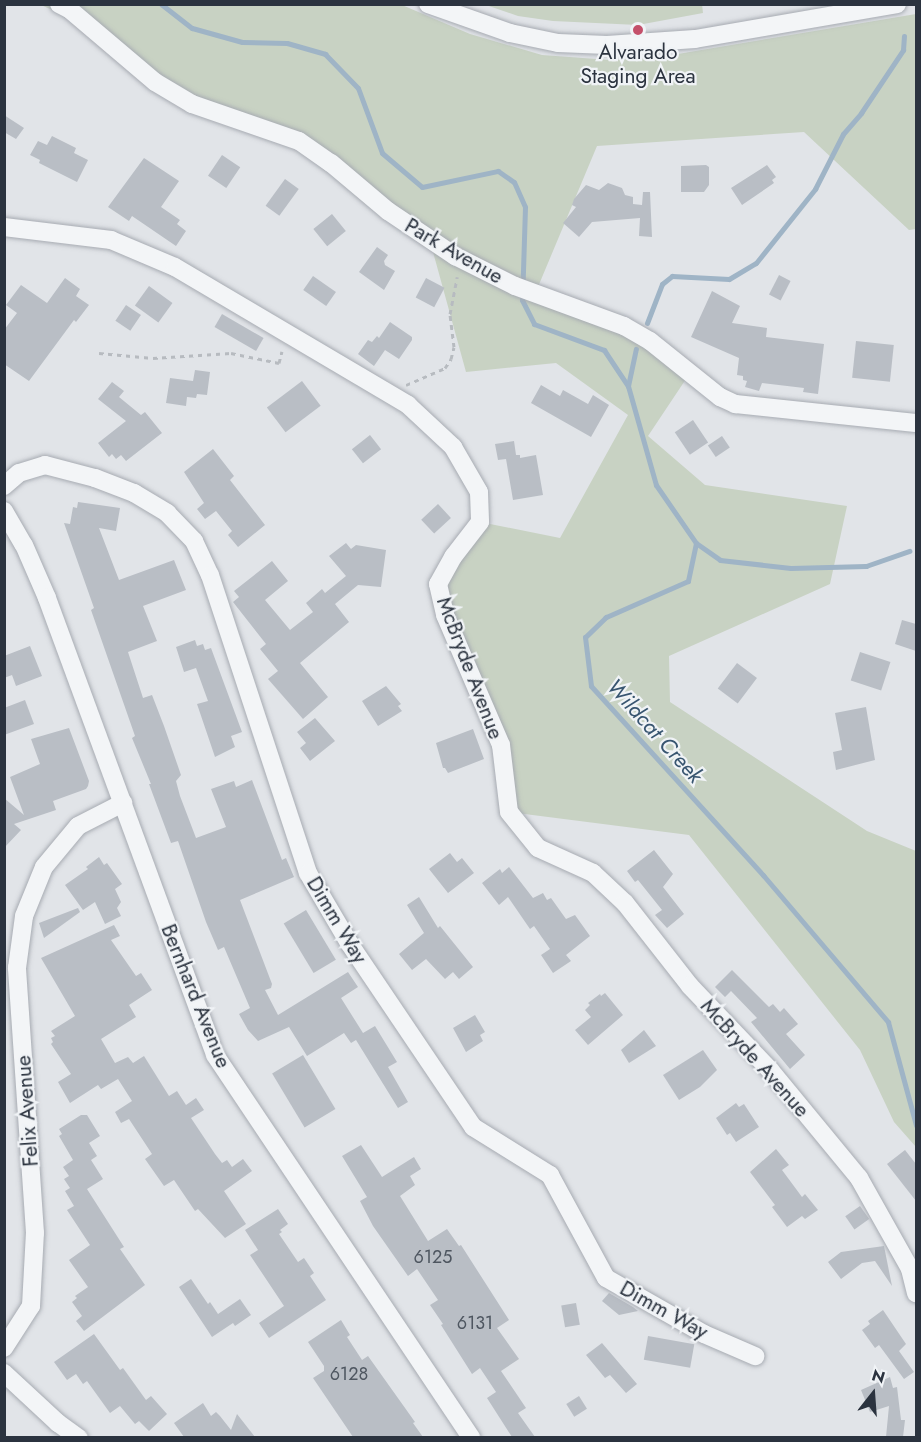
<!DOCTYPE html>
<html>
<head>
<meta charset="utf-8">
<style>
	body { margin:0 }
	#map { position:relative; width:921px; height:1442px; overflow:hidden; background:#e1e4e8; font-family:Jost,sans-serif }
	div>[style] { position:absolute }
	.green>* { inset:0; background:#c8d2c3 }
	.stream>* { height:5px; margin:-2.5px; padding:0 2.5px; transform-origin:2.5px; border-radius:2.5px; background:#9fb4c6 }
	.building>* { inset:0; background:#b9bec5; transform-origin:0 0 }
	.path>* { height:3px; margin-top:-1.5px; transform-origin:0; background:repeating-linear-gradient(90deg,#b7bbc0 0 4.5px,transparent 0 9px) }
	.roads { filter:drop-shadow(0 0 2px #a7abb2) drop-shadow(0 0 2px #a7abb2) }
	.minor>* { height:18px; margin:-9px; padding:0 9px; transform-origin:9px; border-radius:9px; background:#f3f5f7 }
	.dots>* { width:16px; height:16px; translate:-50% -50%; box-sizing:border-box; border:3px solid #f0f3f6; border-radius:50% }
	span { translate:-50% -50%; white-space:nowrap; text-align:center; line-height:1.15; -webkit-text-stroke:4.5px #f0f3f6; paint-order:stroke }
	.number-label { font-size:18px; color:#4e5660 }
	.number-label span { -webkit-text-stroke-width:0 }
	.poi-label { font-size:21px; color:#2b333f }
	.street-label { font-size:21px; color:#2b333f }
	.water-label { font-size:22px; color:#385570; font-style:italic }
	.frame { position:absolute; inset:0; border:6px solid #2b333f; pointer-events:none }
	.north { position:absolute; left:843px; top:1364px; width:60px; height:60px; -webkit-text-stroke:4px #f0f3f6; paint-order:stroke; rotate:17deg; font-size:16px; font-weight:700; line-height:24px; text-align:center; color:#2b333f }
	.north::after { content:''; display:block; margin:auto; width:21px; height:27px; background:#2b333f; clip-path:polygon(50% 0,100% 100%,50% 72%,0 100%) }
</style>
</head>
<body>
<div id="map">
	<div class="green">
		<div style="clip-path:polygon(702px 4px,703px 13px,638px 25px,553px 21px,518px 16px,486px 5px)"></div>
		<div style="clip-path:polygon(41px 5px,402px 5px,470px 34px,542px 55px,610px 60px,654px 58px,916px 14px,916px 229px,909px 230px,804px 132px,597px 146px,535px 294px,624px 326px,690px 373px,648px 436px,705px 485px,847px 506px,830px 584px,669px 656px,670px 702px,867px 831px,916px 851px,916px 1147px,894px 1122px,860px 1050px,689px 835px,509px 812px,501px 745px,438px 584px,480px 522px,560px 538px,628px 415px,556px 363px,466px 372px,430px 241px,329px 169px,294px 147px,191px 111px,64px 15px)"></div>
	</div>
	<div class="stream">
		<div style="left:161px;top:4px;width:39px;rotate:38deg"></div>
		<div style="left:192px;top:28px;width:52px;rotate:15.6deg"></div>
		<div style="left:242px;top:42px;width:45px;rotate:1.3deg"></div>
		<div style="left:287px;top:43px;width:40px;rotate:16deg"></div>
		<div style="left:325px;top:54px;width:47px;rotate:45.9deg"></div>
		<div style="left:358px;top:88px;width:69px;rotate:69.7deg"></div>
		<div style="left:382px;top:153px;width:52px;rotate:40.4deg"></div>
		<div style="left:422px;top:187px;width:78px;rotate:-11.9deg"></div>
		<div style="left:498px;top:171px;width:19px;rotate:35deg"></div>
		<div style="left:514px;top:182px;width:27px;rotate:66deg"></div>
		<div style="left:525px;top:207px;width:93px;rotate:91.8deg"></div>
		<div style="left:522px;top:300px;width:27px;rotate:63deg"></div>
		<div style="left:534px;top:324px;width:75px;rotate:20.4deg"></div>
		<div style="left:604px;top:350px;width:43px;rotate:56.3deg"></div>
		<div style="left:628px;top:386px;width:103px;rotate:74.2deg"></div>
		<div style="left:656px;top:485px;width:70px;rotate:55.4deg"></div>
		<div style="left:696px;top:543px;width:39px;rotate:102deg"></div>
		<div style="left:688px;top:581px;width:90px;rotate:156.3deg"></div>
		<div style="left:606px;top:617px;width:29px;rotate:136deg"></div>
		<div style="left:585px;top:637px;width:49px;rotate:83deg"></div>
		<div style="left:591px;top:686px;width:256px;rotate:47.7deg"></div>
		<div style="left:763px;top:875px;width:193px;rotate:49.6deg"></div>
		<div style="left:888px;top:1022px;width:107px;rotate:74.8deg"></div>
		<div style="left:647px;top:323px;width:42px;rotate:-69deg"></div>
		<div style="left:662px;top:284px;width:13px;rotate:-39deg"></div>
		<div style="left:672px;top:276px;width:57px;rotate:3deg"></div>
		<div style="left:729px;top:279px;width:31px;rotate:-31deg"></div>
		<div style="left:756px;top:263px;width:95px;rotate:-51.4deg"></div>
		<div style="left:815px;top:189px;width:62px;rotate:-63deg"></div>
		<div style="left:843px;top:134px;width:28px;rotate:-49deg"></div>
		<div style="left:861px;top:113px;width:76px;rotate:-56.3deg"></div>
		<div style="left:903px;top:50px;width:14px;rotate:-86deg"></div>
		<div style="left:628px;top:386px;width:38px;rotate:-78deg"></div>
		<div style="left:696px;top:543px;width:29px;rotate:35deg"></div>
		<div style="left:720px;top:560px;width:71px;rotate:6.4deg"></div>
		<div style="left:791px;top:568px;width:75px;rotate:-1.5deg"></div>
		<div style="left:866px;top:566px;width:46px;rotate:-19.2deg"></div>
	</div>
	<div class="building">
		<div style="clip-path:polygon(4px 115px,24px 128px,16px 139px,4px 132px)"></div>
		<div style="clip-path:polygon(52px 136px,76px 148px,74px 153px,88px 160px,77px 182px,39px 163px,40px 160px,30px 155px,38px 141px,47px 145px)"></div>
		<div style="left:222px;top:155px;width:22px;height:25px;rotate:34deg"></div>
		<div style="clip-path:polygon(144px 158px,179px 181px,161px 207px,180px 220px,177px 224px,186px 231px,176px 246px,132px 216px,129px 221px,108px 207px)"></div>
		<div style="clip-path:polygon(706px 165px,709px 167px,709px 185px,704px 192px,681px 192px,681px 166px)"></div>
		<div style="clip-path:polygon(767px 165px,776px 177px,772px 180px,774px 183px,742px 205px,731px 188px)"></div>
		<div style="left:285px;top:179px;width:17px;height:33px;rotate:36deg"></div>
		<div style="clip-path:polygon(608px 183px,622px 188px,625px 195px,633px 197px,633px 204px,642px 205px,643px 192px,650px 192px,652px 237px,639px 236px,640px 218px,592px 222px,579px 237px,563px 223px,576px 207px,572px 205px,574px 199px,586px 185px,599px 190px)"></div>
		<div style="left:332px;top:214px;width:22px;height:24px;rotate:51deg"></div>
		<div style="clip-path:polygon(377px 247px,388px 255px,384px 261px,385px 265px,395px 271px,384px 290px,359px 272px)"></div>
		<div style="left:779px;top:275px;width:13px;height:22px;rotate:27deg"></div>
		<div style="left:313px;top:276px;width:28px;height:17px;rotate:35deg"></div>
		<div style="clip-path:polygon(65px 278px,80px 289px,76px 296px,89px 305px,76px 322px,74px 320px,29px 381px,4px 364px,4px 330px,17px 313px,6px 305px,21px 285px,47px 303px)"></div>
		<div style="left:426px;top:278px;width:21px;height:22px;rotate:28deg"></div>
		<div style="left:149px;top:286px;width:29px;height:24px;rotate:36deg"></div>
		<div style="clip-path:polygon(712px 291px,740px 306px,732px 323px,767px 328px,766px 337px,824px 344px,818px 394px,803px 392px,804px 388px,762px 383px,759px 391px,745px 387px,747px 381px,743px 380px,743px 376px,737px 375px,739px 358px,691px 337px)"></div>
		<div style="left:126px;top:305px;width:18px;height:19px;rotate:34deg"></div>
		<div style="left:222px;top:314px;width:48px;height:15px;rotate:30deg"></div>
		<div style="clip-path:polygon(390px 322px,412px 337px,412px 340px,399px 359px,385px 350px,374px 366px,358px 354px,368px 340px,372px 342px,377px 336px,379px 338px)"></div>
		<div style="left:856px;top:341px;width:38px;height:37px;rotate:6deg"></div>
		<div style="clip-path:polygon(195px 370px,210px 372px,207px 395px,197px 394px,196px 398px,187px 397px,186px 406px,166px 403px,170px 378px,193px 381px)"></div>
		<div style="left:302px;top:381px;width:31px;height:44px;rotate:53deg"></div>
		<div style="clip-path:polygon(112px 382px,124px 391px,119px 397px,141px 415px,145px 412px,162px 433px,126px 461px,121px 455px,116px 459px,112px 454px,109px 457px,98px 443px,126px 421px,98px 399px)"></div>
		<div style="clip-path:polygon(541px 385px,560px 396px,563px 390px,588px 404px,593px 395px,609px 405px,591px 437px,531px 403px)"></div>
		<div style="left:693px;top:420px;width:27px;height:22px;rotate:56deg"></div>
		<div style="left:370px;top:435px;width:18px;height:23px;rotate:52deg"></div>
		<div style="left:722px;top:436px;width:14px;height:17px;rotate:56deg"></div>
		<div style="clip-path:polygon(514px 441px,516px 455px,520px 455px,520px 458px,536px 455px,543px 495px,513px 500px,506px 459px,498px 460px,495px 444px)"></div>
		<div style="clip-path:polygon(213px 449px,234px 476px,230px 480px,265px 525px,238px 547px,228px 535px,232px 531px,216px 511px,205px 519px,197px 509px,204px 503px,184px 472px)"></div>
		<div style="clip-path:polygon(78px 502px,120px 508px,116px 531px,99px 528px,119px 580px,174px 560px,186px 590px,143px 606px,157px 641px,128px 652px,143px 698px,152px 695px,164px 726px,181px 775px,176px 781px,180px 796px,196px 838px,226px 827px,211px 789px,234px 781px,236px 787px,252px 780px,282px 860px,286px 858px,294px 877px,240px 900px,272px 984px,271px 988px,265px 990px,278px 1015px,348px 972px,358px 987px,341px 998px,363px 1033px,375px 1026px,397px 1062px,388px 1067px,408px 1102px,398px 1108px,356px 1040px,351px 1043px,344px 1033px,307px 1056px,289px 1027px,258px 1041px,248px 1030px,239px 1014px,250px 1008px,224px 947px,218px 950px,206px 922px,178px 841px,171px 843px,149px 784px,151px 784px,132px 738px,135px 736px,91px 610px,94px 608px,64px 523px,70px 524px,73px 507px,77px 508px)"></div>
		<div style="left:438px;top:504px;width:19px;height:23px;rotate:47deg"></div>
		<div style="clip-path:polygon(346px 543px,351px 549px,356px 545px,386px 550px,381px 587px,358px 585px,335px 604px,349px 622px,300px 663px,328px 697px,303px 719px,268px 679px,278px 671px,260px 649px,266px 644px,233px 602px,239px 597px,234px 591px,272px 561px,288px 581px,265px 600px,290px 630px,313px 612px,306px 603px,322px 589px,325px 593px,346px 576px,329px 556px)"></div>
		<div style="clip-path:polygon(902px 620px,916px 624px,916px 651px,895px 644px)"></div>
		<div style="clip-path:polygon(195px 640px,197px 646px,203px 644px,205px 650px,211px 648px,242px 732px,231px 736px,235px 747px,215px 757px,197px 704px,208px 701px,196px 668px,184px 672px,176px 647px)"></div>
		<div style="clip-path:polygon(30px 646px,42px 676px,16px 686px,12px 675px,4px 678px,4px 656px)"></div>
		<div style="left:860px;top:652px;width:32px;height:30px;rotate:18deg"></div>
		<div style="left:737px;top:663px;width:25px;height:32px;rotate:37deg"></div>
		<div style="clip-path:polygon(386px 686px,401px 704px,398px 706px,402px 711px,378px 726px,362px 701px)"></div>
		<div style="clip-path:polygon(25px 700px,34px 724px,4px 735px,4px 708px)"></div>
		<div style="clip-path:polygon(866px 707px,875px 760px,836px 770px,833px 752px,842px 750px,835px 713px)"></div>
		<div style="clip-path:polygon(315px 718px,335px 741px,310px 761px,300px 748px,306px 743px,297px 732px)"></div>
		<div style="clip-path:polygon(69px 728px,89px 781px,88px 786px,86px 789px,53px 801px,56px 810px,14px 824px,21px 830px,4px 848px,4px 798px,24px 815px,10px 777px,40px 764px,31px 739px)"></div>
		<div style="clip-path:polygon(473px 729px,484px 759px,448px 773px,445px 768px,443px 768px,436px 743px)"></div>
		<div style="clip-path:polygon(654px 850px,673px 874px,663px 887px,684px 914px,667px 928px,655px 915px,662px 910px,638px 880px,635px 882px,627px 871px)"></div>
		<div style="clip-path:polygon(450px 853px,457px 862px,462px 858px,474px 873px,448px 893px,429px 869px)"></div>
		<div style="clip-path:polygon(99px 857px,104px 865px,107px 863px,122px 884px,115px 889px,121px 902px,117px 908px,121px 916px,105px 924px,95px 902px,83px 910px,65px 885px,88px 869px,86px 867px)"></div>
		<div style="clip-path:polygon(509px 867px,533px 898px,543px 893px,547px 900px,551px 898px,566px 919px,575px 915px,590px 936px,566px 955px,571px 961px,553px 973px,541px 955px,550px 949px,534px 926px,530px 929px,508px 897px,499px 905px,482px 883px,500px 869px,502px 873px)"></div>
		<div style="clip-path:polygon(419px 897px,438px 928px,440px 926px,473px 967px,459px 979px,453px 972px,445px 979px,426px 959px,412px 970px,399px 954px,424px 933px,407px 905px)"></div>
		<div style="clip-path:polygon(78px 908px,80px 912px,44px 938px,39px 923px)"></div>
		<div style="left:306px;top:910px;width:58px;height:26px;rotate:59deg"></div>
		<div style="clip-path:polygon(114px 925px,120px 936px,111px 940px,136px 976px,141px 973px,152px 990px,129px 1005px,136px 1017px,101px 1039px,115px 1063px,128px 1057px,133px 1063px,144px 1056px,169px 1096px,177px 1091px,186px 1105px,196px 1098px,204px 1110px,191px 1118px,215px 1154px,222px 1163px,227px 1160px,232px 1167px,243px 1159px,252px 1171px,224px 1191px,246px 1224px,225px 1238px,198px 1209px,195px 1211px,174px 1180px,164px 1186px,145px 1159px,152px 1154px,129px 1119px,121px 1123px,115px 1112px,132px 1101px,118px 1079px,101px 1089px,98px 1085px,70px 1103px,58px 1082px,71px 1074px,51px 1044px,53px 1042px,51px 1038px,55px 1036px,51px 1031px,75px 1016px,41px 958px)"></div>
		<div style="clip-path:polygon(732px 970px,769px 1007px,773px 1004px,780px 1012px,784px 1008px,798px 1024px,786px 1034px,805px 1055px,790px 1069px,751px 1022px,757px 1018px,731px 991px,725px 997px,715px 987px)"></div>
		<div style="clip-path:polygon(605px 993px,623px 1015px,588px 1045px,575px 1030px,591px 1017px,585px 1010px,590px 1005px,588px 1003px,600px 994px,601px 996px)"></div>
		<div style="clip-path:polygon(475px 1015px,485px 1032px,480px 1035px,483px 1041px,466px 1052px,453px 1028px)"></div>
		<div style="clip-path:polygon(644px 1030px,656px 1046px,629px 1063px,621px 1050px)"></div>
		<div style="clip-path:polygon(703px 1050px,717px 1070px,700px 1087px,679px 1100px,663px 1075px)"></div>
		<div style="left:303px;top:1055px;width:63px;height:36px;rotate:59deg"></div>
		<div style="clip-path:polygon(736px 1103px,739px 1107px,744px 1104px,759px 1127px,736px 1142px,730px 1133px,727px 1135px,716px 1118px)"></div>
		<div style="clip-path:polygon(81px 1115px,87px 1115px,100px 1136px,89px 1143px,97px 1156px,91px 1160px,103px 1179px,87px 1189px,124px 1247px,120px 1249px,145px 1285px,84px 1331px,76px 1321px,82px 1316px,72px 1302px,77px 1298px,75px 1296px,88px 1287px,69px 1260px,90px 1245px,67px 1210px,74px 1206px,65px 1191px,70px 1188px,64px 1179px,69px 1176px,63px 1167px,73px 1160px,59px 1136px,62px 1134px,59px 1129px)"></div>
		<div style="clip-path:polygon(361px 1145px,382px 1177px,414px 1157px,421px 1169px,410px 1176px,415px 1185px,400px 1196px,428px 1241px,447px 1229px,459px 1246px,461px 1245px,509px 1320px,497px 1328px,519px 1359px,501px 1371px,526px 1408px,518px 1413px,535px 1437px,512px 1437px,487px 1398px,496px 1392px,480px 1368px,472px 1374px,441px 1325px,443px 1324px,430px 1305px,438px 1300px,417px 1269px,408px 1276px,373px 1226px,360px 1201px,367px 1197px,342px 1156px)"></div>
		<div style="clip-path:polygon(776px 1149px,789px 1165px,782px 1170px,802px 1197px,805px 1194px,818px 1210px,805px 1219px,802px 1216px,787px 1227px,772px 1207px,775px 1205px,750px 1172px)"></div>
		<div style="clip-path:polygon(905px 1150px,916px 1164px,916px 1201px,887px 1164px)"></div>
		<div style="left:860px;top:1206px;width:16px;height:18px;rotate:55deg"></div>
		<div style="clip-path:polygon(278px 1209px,288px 1224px,280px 1230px,282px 1232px,279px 1234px,298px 1262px,304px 1258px,314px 1273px,310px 1276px,326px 1300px,269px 1338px,259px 1323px,284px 1306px,250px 1255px,258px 1250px,245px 1230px)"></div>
		<div style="clip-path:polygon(884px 1246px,892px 1286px,875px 1261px,862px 1263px,841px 1279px,828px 1262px,841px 1252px)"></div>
		<div style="clip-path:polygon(191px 1279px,208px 1304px,210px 1302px,218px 1314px,240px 1299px,251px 1315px,235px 1326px,233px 1323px,212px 1337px,179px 1287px)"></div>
		<div style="clip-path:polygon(609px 1293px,633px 1307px,638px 1311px,619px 1315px,602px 1301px)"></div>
		<div style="left:576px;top:1303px;width:22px;height:15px;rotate:80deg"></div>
		<div style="clip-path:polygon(883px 1310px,906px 1344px,899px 1351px,914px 1372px,904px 1379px,879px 1345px,875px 1348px,862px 1330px,870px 1324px,868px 1321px)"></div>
		<div style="clip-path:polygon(341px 1320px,350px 1335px,347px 1337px,362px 1360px,368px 1356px,415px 1422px,413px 1423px,423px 1437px,353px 1437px,313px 1378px,324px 1371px,324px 1366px,308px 1342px)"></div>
		<div style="clip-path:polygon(94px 1334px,120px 1370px,123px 1368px,146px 1400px,151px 1396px,167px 1414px,149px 1431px,139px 1421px,135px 1424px,120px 1406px,110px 1413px,87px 1381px,83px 1384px,76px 1374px,67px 1380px,54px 1362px)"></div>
		<div style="left:648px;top:1336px;width:47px;height:24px;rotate:10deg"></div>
		<div style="clip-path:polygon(602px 1343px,637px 1384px,626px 1393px,610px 1375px,605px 1378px,586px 1355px)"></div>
		<div style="clip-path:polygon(890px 1377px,893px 1388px,897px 1387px,901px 1420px,905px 1420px,903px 1437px,886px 1437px,889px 1406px,870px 1412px,861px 1390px)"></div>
		<div style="left:579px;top:1396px;width:15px;height:15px;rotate:58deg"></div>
		<div style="clip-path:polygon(203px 1403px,211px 1416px,216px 1412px,220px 1416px,231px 1430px,237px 1414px,255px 1437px,184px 1437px,174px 1423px)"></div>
	</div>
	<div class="path">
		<div style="left:99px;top:353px;width:54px;rotate:5.3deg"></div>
		<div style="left:153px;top:358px;width:78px;rotate:-3.7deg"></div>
		<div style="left:231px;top:353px;width:49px;rotate:11.8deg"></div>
		<div style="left:279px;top:363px;width:12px;rotate:-76deg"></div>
		<div style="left:406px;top:385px;width:43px;rotate:-23.6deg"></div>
		<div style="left:445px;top:368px;width:11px;rotate:-56deg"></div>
		<div style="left:451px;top:359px;width:12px;rotate:-76deg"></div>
		<div style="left:454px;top:347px;width:33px;rotate:-97deg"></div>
		<div style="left:450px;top:314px;width:38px;rotate:-79deg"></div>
	</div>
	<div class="roads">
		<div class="minor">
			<div style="left:59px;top:4px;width:11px;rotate:27deg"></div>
			<div style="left:69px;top:9px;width:113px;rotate:40.3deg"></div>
			<div style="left:155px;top:82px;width:43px;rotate:30.7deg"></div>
			<div style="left:192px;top:104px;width:113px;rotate:19.1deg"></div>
			<div style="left:299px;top:141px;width:39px;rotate:35deg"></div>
			<div style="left:331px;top:163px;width:75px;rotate:40.1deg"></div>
			<div style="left:388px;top:211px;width:81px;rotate:33.9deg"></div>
			<div style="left:455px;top:256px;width:67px;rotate:26.6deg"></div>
			<div style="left:515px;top:286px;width:116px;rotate:20.2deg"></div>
			<div style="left:624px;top:326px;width:30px;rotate:30deg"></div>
			<div style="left:650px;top:341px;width:90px;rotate:38.7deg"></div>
			<div style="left:720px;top:397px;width:17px;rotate:25deg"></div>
			<div style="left:735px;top:404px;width:182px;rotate:6deg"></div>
			<div style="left:428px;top:4px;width:87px;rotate:19.5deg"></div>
			<div style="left:510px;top:33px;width:49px;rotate:11.8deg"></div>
			<div style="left:558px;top:43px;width:49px;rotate:2.3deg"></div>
			<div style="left:607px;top:45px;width:88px;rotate:-3.9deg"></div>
			<div style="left:695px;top:39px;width:205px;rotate:-9.8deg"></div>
			<div style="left:4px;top:227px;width:108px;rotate:6.9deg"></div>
			<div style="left:111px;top:240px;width:69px;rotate:22.9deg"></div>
			<div style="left:175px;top:267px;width:271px;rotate:30.6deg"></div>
			<div style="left:408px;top:405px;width:62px;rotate:43deg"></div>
			<div style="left:453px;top:447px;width:52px;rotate:60deg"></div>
			<div style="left:479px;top:492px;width:30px;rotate:88deg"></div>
			<div style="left:480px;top:522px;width:44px;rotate:127.6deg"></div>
			<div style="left:453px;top:557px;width:31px;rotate:119deg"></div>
			<div style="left:438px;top:584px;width:32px;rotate:77deg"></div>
			<div style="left:445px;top:615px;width:142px;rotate:66.7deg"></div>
			<div style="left:501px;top:745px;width:67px;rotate:83.2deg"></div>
			<div style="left:509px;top:812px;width:46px;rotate:51.1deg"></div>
			<div style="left:538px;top:848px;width:60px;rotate:24.4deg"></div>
			<div style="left:593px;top:873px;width:44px;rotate:43.2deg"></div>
			<div style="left:625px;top:903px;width:105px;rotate:51.9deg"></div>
			<div style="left:690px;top:986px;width:116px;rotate:46.4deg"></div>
			<div style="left:770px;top:1070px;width:140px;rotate:50.5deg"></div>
			<div style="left:859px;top:1178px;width:104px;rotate:60.7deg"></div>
			<div style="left:910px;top:1269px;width:25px;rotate:76deg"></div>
			<div style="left:4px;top:486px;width:20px;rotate:-41deg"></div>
			<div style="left:19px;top:473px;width:27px;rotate:-17deg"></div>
			<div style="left:45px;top:465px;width:52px;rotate:14.6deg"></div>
			<div style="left:95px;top:478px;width:42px;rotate:21deg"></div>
			<div style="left:134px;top:493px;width:39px;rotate:31deg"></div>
			<div style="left:167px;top:513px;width:39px;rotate:46deg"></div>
			<div style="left:194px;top:541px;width:38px;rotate:65deg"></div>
			<div style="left:210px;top:575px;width:314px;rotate:71.8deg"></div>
			<div style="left:308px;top:873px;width:81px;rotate:59.6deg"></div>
			<div style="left:349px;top:943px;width:222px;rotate:56deg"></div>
			<div style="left:473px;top:1127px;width:91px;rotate:31.9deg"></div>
			<div style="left:550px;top:1175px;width:117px;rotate:61.5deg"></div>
			<div style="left:606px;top:1278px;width:113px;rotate:29.7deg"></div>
			<div style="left:704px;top:1334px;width:56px;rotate:23.3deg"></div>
			<div style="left:4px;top:511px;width:39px;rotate:60deg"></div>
			<div style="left:24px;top:545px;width:58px;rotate:66.5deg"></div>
			<div style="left:47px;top:598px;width:487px;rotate:69.8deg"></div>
			<div style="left:215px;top:1055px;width:461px;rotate:56.2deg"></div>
			<div style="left:4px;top:1348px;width:50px;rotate:-57.3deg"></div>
			<div style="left:31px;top:1306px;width:73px;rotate:-86.9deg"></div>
			<div style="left:35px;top:1233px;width:266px;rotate:-93.9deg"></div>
			<div style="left:17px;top:968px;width:52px;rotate:-82.3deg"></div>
			<div style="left:24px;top:916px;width:53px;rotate:-67.8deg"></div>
			<div style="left:44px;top:867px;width:53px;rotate:-50.3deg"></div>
			<div style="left:78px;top:826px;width:51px;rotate:-27.1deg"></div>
			<div style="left:4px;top:1373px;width:74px;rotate:42.8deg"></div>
			<div style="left:58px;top:1423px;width:26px;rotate:36deg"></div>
		</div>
	</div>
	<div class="dots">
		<div style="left:638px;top:30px;background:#c4506a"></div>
	</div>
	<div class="number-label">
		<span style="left:433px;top:1257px">6125</span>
		<span style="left:475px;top:1323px">6131</span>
		<span style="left:349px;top:1374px">6128</span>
	</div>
	<div class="poi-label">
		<span style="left:638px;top:64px">Alvarado<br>Staging Area</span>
	</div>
	<div class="street-label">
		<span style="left:454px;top:251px;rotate:30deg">Park Avenue</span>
		<span style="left:470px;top:668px;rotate:69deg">McBryde Avenue</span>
		<span style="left:337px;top:920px;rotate:59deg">Dimm Way</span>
		<span style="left:196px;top:996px;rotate:68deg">Bernhard Avenue</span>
		<span style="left:755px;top:1058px;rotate:48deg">McBryde Avenue</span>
		<span style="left:27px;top:1111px;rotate:-94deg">Felix Avenue</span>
		<span style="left:664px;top:1310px;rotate:29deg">Dimm Way</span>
	</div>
	<div class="water-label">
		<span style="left:655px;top:731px;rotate:48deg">Wildcat Creek</span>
	</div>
	<div class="frame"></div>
	<div class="north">N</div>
</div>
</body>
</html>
